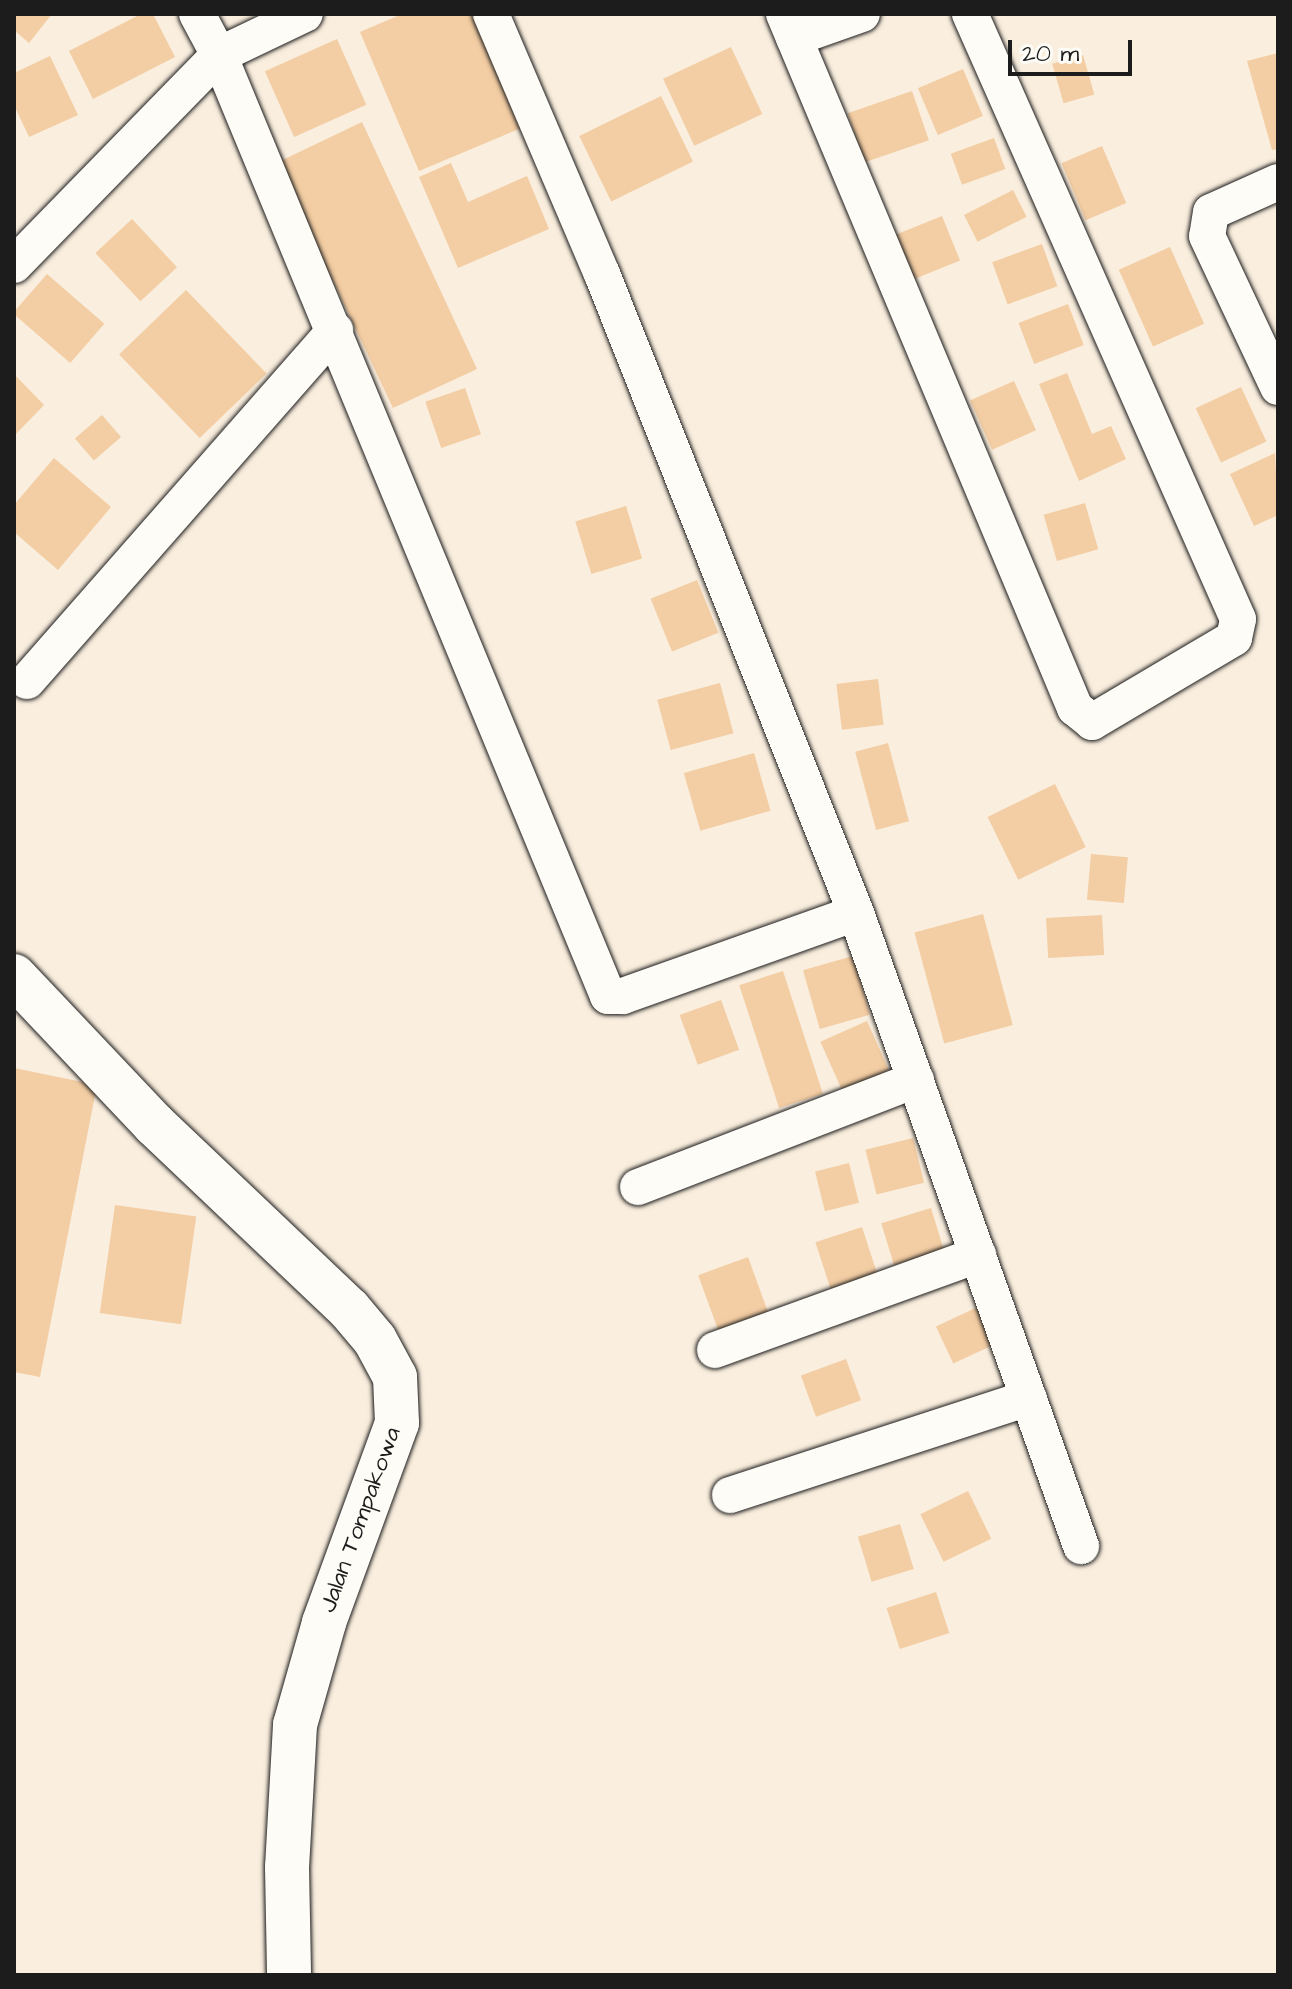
<!DOCTYPE html>
<html>
<head>
<meta charset="utf-8">
<style>
	body { margin:0 }
	#map { position:relative; width:1292px; height:1989px; overflow:hidden; background:#faeede; font-family:"Architects Daughter",sans-serif }
	div>[style] { position:absolute }
	.building>* { inset:0; background:#f3cda3; transform-origin:0 0 }
	.roads { filter:drop-shadow(0 0 2px #1c1c1c) drop-shadow(0 0 2px #1c1c1c) }
	.minor>* { height:36px; margin:-18px; padding:0 18px; transform-origin:18px; border-radius:18px; background:#fdfcf7 }
	.tertiary>* { height:44px; margin:-22px; padding:0 22px; transform-origin:22px; border-radius:22px; background:#fdfcf7 }
	span { translate:-50% -50%; white-space:nowrap; text-align:center; line-height:1.15; -webkit-text-stroke:6px #fdfcf7; paint-order:stroke }
	.street-label { font-size:24px; color:#1c1c1c }
	.frame { position:absolute; inset:0; border:16px solid #1c1c1c; pointer-events:none }
	.scale { position:absolute; left:1008px; top:40px; width:124px; height:36px; box-sizing:border-box; border:4px solid #1c1c1c; border-top:0; padding-left:10px; font-size:24px; line-height:28px; white-space:nowrap; color:#1c1c1c; -webkit-text-stroke:6px #fdfcf7; paint-order:stroke }
</style>
</head>
<body>
<div id="map">
	<div class="building">
		<div style="clip-path:polygon(14px 14px,52px 14px,29px 43px,14px 30px)"></div>
		<div style="clip-path:polygon(141px 14px,153px 14px,175px 57px,93px 99px,69px 51px)"></div>
		<div style="clip-path:polygon(402px 14px,480px 14px,526px 126px,419px 171px,360px 32px)"></div>
		<div style="left:337px;top:39px;width:72px;height:79px;rotate:66deg"></div>
		<div style="left:731px;top:47px;width:74px;height:75px;rotate:65deg"></div>
		<div style="clip-path:polygon(1278px 53px,1278px 149px,1272px 150px,1247px 61px)"></div>
		<div style="left:1083px;top:55px;width:41px;height:32px;rotate:74deg"></div>
		<div style="clip-path:polygon(50px 56px,78px 115px,29px 137px,14px 105px,14px 73px)"></div>
		<div style="left:963px;top:69px;width:51px;height:49px;rotate:67deg"></div>
		<div style="left:912px;top:91px;width:52px;height:68px;rotate:71deg"></div>
		<div style="left:661px;top:96px;width:73px;height:91px;rotate:64deg"></div>
		<div style="clip-path:polygon(362px 122px,477px 369px,393px 408px,314px 241px,270px 166px)"></div>
		<div style="left:994px;top:138px;width:33px;height:46px;rotate:70deg"></div>
		<div style="left:1102px;top:146px;width:62px;height:44px;rotate:67deg"></div>
		<div style="clip-path:polygon(451px 163px,468px 202px,527px 176px,549px 229px,458px 268px,419px 177px)"></div>
		<div style="left:1013px;top:190px;width:30px;height:55px;rotate:63deg"></div>
		<div style="left:942px;top:216px;width:48px;height:50px;rotate:68deg"></div>
		<div style="left:132px;top:219px;width:66px;height:50px;rotate:47deg"></div>
		<div style="left:1042px;top:244px;width:45px;height:53px;rotate:70deg"></div>
		<div style="left:1170px;top:247px;width:84px;height:56px;rotate:66deg"></div>
		<div style="left:47px;top:274px;width:76px;height:52px;rotate:41deg"></div>
		<div style="left:186px;top:290px;width:116px;height:93px;rotate:46deg"></div>
		<div style="left:1068px;top:304px;width:44px;height:53px;rotate:69deg"></div>
		<div style="clip-path:polygon(1067px 373px,1092px 434px,1111px 426px,1126px 459px,1079px 481px,1039px 384px)"></div>
		<div style="clip-path:polygon(14px 374px,44px 405px,14px 436px)"></div>
		<div style="left:1014px;top:381px;width:54px;height:48px;rotate:66deg"></div>
		<div style="left:1241px;top:387px;width:60px;height:50px;rotate:65deg"></div>
		<div style="left:465px;top:388px;width:49px;height:42px;rotate:71deg"></div>
		<div style="left:102px;top:415px;width:29px;height:36px;rotate:49deg"></div>
		<div style="clip-path:polygon(1275px 453px,1278px 515px,1254px 526px,1230px 474px)"></div>
		<div style="clip-path:polygon(54px 458px,111px 507px,58px 570px,14px 532px,14px 505px)"></div>
		<div style="left:1085px;top:503px;width:48px;height:43px;rotate:74deg"></div>
		<div style="left:626px;top:506px;width:55px;height:53px;rotate:73deg"></div>
		<div style="left:697px;top:580px;width:57px;height:50px;rotate:68deg"></div>
		<div style="left:878px;top:679px;width:46px;height:42px;rotate:83deg"></div>
		<div style="left:720px;top:683px;width:52px;height:65px;rotate:75deg"></div>
		<div style="left:888px;top:743px;width:81px;height:34px;rotate:75deg"></div>
		<div style="left:754px;top:753px;width:60px;height:73px;rotate:74deg"></div>
		<div style="left:1055px;top:784px;width:70px;height:75px;rotate:64deg"></div>
		<div style="left:1091px;top:854px;width:37px;height:46px;rotate:5deg"></div>
		<div style="left:983px;top:914px;width:115px;height:71px;rotate:75deg"></div>
		<div style="left:1102px;top:915px;width:40px;height:56px;rotate:87deg"></div>
		<div style="left:853px;top:956px;width:61px;height:52px;rotate:74deg"></div>
		<div style="left:783px;top:971px;width:129px;height:46px;rotate:72deg"></div>
		<div style="left:721px;top:1000px;width:53px;height:44px;rotate:70deg"></div>
		<div style="left:867px;top:1021px;width:54px;height:51px;rotate:66deg"></div>
		<div style="clip-path:polygon(14px 1068px,97px 1085px,40px 1377px,14px 1372px)"></div>
		<div style="left:913px;top:1138px;width:46px;height:49px;rotate:76deg"></div>
		<div style="left:849px;top:1163px;width:41px;height:35px;rotate:76deg"></div>
		<div style="left:115px;top:1205px;width:82px;height:109px;rotate:8deg"></div>
		<div style="left:931px;top:1208px;width:44px;height:52px;rotate:73deg"></div>
		<div style="left:862px;top:1227px;width:49px;height:49px;rotate:72deg"></div>
		<div style="left:748px;top:1257px;width:58px;height:53px;rotate:70deg"></div>
		<div style="left:984px;top:1304px;width:41px;height:53px;rotate:65deg"></div>
		<div style="left:846px;top:1359px;width:44px;height:48px;rotate:70deg"></div>
		<div style="left:968px;top:1491px;width:53px;height:53px;rotate:64deg"></div>
		<div style="left:900px;top:1524px;width:47px;height:44px;rotate:73deg"></div>
		<div style="left:936px;top:1592px;width:43px;height:52px;rotate:72deg"></div>
	</div>
	<div class="roads">
		<div class="minor">
			<div style="left:197px;top:14px;width:47px;rotate:61.8deg"></div>
			<div style="left:219px;top:55px;width:95px;rotate:-25.5deg"></div>
			<div style="left:491px;top:14px;width:283px;rotate:66.9deg"></div>
			<div style="left:602px;top:274px;width:688px;rotate:68.32deg"></div>
			<div style="left:856px;top:913px;width:672px;rotate:70.43deg"></div>
			<div style="left:784px;top:14px;width:753px;rotate:67.25deg"></div>
			<div style="left:1075px;top:708px;width:22px;rotate:39deg"></div>
			<div style="left:1092px;top:722px;width:165px;rotate:-30.6deg"></div>
			<div style="left:1234px;top:638px;width:19px;rotate:-78deg"></div>
			<div style="left:1238px;top:619px;width:662px;rotate:-113.89deg"></div>
			<div style="left:794px;top:38px;width:72px;rotate:-19.4deg"></div>
			<div style="left:1278px;top:182px;width:73px;rotate:155.9deg"></div>
			<div style="left:1211px;top:212px;width:24px;rotate:99deg"></div>
			<div style="left:1207px;top:236px;width:167px;rotate:64.8deg"></div>
			<div style="left:14px;top:265px;width:293px;rotate:-45.7deg"></div>
			<div style="left:219px;top:55px;width:1018px;rotate:67.54deg"></div>
			<div style="left:608px;top:996px;width:15px"></div>
			<div style="left:623px;top:996px;width:247px;rotate:-19.6deg"></div>
			<div style="left:27px;top:681px;width:467px;rotate:-48.7deg"></div>
			<div style="left:638px;top:1187px;width:298px;rotate:-21.1deg"></div>
			<div style="left:715px;top:1350px;width:280px;rotate:-19.9deg"></div>
			<div style="left:730px;top:1495px;width:314px;rotate:-18deg"></div>
		</div>
		<div class="tertiary">
			<div style="left:14px;top:976px;width:204px;rotate:46.6deg"></div>
			<div style="left:154px;top:1124px;width:269px;rotate:43.5deg"></div>
			<div style="left:349px;top:1309px;width:40px;rotate:50deg"></div>
			<div style="left:375px;top:1340px;width:42px;rotate:61.6deg"></div>
			<div style="left:395px;top:1377px;width:46px;rotate:87.5deg"></div>
			<div style="left:397px;top:1423px;width:213px;rotate:110.1deg"></div>
			<div style="left:324px;top:1623px;width:106px;rotate:105.9deg"></div>
			<div style="left:295px;top:1725px;width:142px;rotate:93.2deg"></div>
			<div style="left:287px;top:1867px;width:108px;rotate:88.9deg"></div>
		</div>
	</div>
	<div class="street-label">
		<span style="left:361px;top:1520px;rotate:-70deg">Jalan Tompakowa</span>
	</div>
	<div class="frame"></div>
	<div class="scale">20 m</div>
</div>
</body>
</html>
